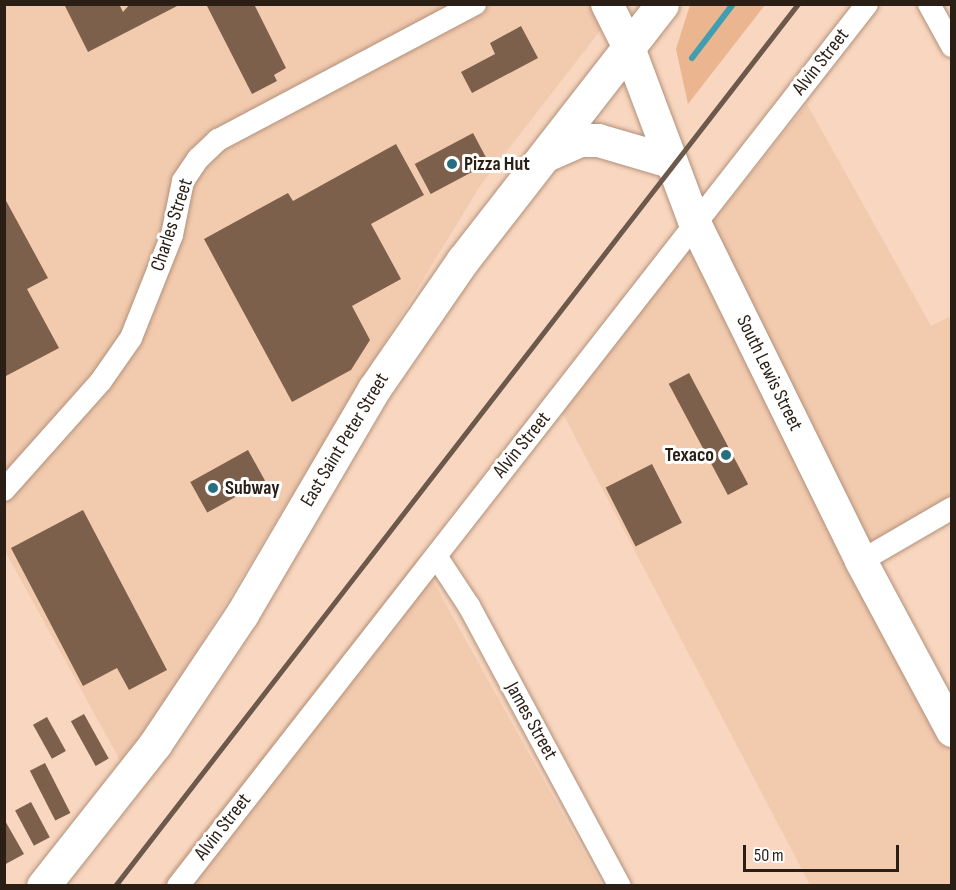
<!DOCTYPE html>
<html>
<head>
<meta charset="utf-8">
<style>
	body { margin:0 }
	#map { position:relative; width:956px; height:890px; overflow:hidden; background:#f9d6bf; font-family:"Sofia Sans Condensed",sans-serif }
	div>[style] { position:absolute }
	.built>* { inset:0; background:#f2caae }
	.green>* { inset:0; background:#ebb58f }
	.stream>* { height:6px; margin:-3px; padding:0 3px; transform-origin:3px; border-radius:3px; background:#419eb1 }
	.building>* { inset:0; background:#7d604b; transform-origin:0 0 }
	.roads { filter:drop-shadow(0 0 2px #b1917b) drop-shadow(0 0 2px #b1917b) }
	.street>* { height:22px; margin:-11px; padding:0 11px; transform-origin:11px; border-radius:11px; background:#fff }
	.secondary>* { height:32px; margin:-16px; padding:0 16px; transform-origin:16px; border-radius:16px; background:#fff }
	.primary>* { height:33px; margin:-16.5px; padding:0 16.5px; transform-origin:16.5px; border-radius:16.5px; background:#fff }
	.rail>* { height:4.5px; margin:-2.25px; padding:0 2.25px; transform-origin:2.25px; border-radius:2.25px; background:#6c594b }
	.dots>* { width:16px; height:16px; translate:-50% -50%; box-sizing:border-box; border:3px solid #fff; border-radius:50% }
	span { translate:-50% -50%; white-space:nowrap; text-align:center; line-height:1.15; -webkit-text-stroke:6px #fff; paint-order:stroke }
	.street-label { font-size:20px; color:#2a1e15 }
	.poi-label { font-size:20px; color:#2a1e15; font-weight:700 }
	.left { translate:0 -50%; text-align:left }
	.right { translate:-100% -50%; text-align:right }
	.frame { position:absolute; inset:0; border:6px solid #2a1e15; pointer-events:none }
	.scale { position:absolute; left:743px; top:845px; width:156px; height:27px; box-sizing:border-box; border:3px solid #2a1e15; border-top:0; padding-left:8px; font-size:18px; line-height:21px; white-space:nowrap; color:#2a1e15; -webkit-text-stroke:4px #fff; paint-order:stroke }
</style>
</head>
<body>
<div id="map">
	<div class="built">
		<div style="clip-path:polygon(4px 5px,620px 5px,480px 186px,154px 721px,121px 762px,5px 551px)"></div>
		<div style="clip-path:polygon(807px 104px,931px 326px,951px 316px,951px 512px,862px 562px,951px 733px,951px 885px,810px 885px,561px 410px)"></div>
		<div style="clip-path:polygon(419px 556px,602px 885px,159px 886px)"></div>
	</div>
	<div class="green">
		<div style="clip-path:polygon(690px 5px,765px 5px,688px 104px,676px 49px)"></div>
	</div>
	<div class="stream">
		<div style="left:692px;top:58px;width:68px;rotate:-52.8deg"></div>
	</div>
	<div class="building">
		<div style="clip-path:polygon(64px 4px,119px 4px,123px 12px,130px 4px,181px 4px,88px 52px)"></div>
		<div style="clip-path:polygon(206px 4px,254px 4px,286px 68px,274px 75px,277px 81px,252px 94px)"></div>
		<div style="clip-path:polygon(521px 26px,538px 58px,472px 93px,461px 72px,495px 54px,490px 43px)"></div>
		<div style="left:473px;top:133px;width:34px;height:66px;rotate:62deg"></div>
		<div style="clip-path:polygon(396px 144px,424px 195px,371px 224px,401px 279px,352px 306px,370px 340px,351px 370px,292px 402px,204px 239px,288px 193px,293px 201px)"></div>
		<div style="clip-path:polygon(4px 197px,48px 278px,27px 289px,59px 348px,4px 377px)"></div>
		<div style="left:689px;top:373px;width:126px;height:23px;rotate:62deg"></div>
		<div style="left:248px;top:450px;width:35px;height:66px;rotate:61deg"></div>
		<div style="left:652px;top:464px;width:66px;height:52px;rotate:63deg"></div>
		<div style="clip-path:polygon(83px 510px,167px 670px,129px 690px,117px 668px,83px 686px,11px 548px)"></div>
		<div style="left:84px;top:714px;width:51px;height:15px;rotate:61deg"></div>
		<div style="left:47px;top:717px;width:39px;height:16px;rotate:61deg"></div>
		<div style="left:45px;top:763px;width:56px;height:17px;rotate:63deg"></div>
		<div style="left:31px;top:802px;width:40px;height:18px;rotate:62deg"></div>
		<div style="clip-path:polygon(4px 819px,24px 854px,4px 865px)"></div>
	</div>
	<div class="roads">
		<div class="street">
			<div style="left:929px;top:4px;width:48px;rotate:61.3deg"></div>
			<div style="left:4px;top:490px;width:146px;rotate:-48.3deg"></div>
			<div style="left:101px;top:381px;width:52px;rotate:-55.1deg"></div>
			<div style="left:131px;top:338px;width:111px;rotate:-68.3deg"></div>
			<div style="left:172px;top:235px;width:55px;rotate:-78.5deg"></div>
			<div style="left:183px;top:181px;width:27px;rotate:-56deg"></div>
			<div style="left:198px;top:159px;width:28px;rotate:-44deg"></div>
			<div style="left:218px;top:140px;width:291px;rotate:-27.9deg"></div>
			<div style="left:438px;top:559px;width:56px;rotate:56.6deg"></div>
			<div style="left:469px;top:606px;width:318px;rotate:61.7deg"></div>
			<div style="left:861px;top:561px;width:105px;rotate:-30.2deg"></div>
			<div style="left:178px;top:886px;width:1119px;rotate:-52deg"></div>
		</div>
		<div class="secondary">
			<div style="left:607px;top:4px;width:49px;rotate:63.4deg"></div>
			<div style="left:629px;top:48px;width:185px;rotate:69.4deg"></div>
			<div style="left:694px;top:221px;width:379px;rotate:63.8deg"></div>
			<div style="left:861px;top:561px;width:193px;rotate:61.8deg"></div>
		</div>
		<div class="primary">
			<div style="left:546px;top:155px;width:36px;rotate:-24deg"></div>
			<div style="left:579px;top:140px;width:19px"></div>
			<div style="left:598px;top:140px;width:75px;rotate:16.3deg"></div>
			<div style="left:43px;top:886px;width:181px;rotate:-51.7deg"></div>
			<div style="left:155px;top:744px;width:156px;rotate:-56.2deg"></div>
			<div style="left:242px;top:614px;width:261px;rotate:-59.6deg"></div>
			<div style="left:374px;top:389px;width:157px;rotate:-55.4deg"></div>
			<div style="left:463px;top:260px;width:324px;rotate:-52.1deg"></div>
		</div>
	</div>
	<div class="rail">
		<div style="left:115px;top:886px;width:1116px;rotate:-52.25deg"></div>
	</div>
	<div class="dots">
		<div style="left:452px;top:164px;background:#286f7d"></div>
		<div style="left:726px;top:455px;background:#286f7d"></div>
		<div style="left:213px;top:488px;background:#286f7d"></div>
	</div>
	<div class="street-label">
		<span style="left:821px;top:62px;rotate:-52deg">Alvin Street</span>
		<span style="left:172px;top:225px;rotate:-72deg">Charles Street</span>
		<span style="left:769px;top:373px;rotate:64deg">South Lewis Street</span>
		<span style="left:345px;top:440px;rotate:-59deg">East Saint Peter Street</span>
		<span style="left:522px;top:445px;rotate:-51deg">Alvin Street</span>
		<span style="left:531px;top:721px;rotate:61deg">James Street</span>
		<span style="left:223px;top:827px;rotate:-52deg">Alvin Street</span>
	</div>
	<div class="poi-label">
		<span class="left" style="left:464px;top:164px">Pizza Hut</span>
		<span class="right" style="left:714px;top:455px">Texaco</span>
		<span class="left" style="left:225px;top:488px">Subway</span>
	</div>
	<div class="frame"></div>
	<div class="scale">50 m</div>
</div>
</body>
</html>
